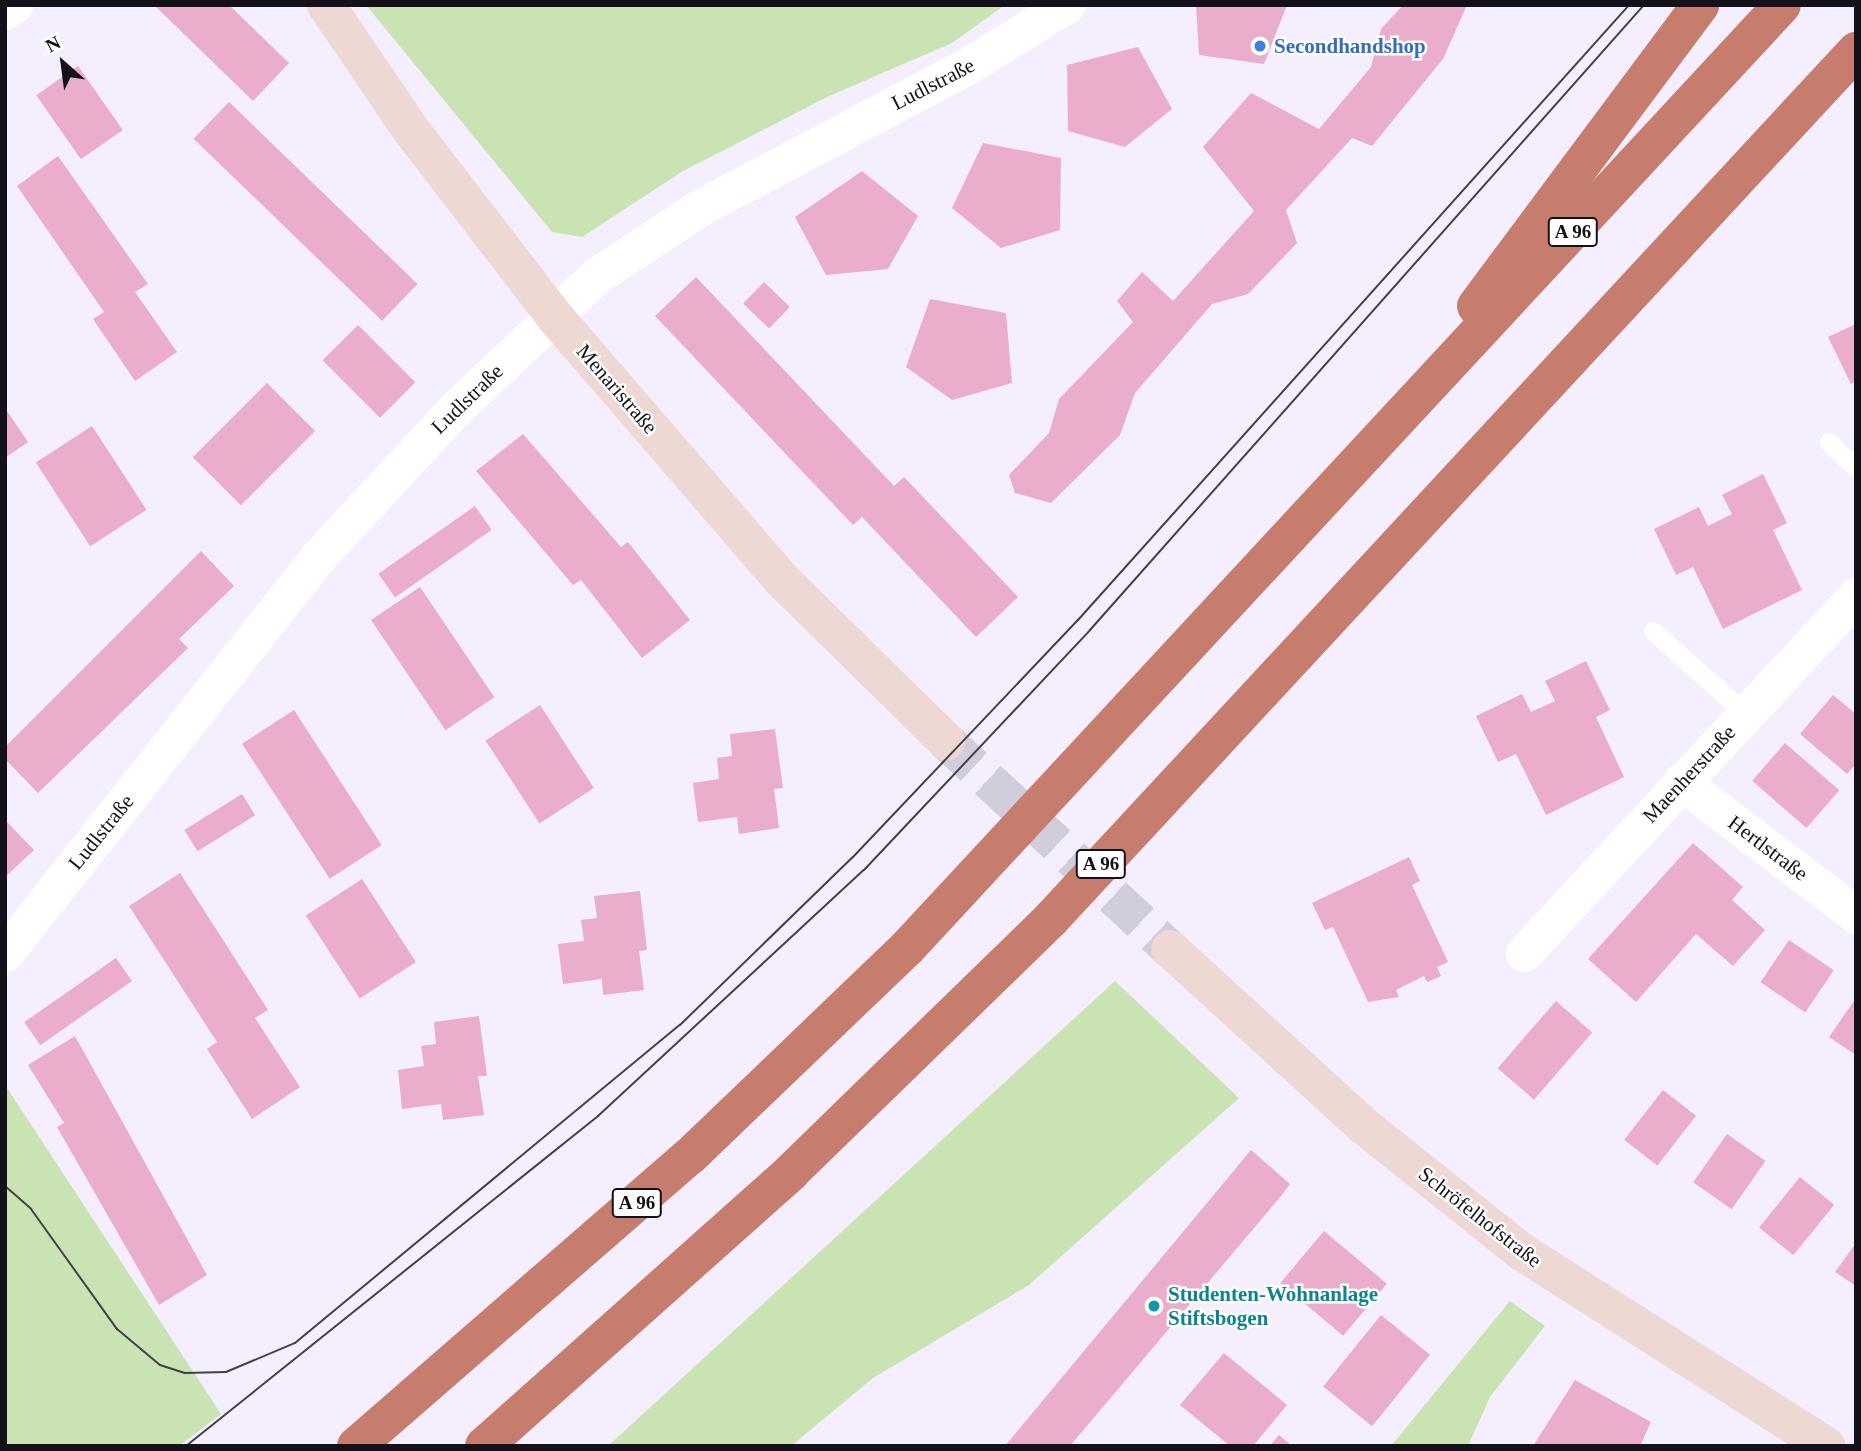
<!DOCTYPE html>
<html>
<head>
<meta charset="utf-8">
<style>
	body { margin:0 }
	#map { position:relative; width:1861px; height:1451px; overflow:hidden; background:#f4eeff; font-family:Georgia,serif }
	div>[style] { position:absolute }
	.green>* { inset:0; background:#cae3b3 }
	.building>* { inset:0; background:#eaadcb; transform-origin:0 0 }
	.secondary-tunnel>* { height:38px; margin-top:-19px; transform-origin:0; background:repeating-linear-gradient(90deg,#d2cddd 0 38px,transparent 0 57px) }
	.lane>* { height:19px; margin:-9.5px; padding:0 9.5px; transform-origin:9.5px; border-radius:9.5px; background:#fff }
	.street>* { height:37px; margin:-18.5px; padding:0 18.5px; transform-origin:18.5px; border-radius:18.5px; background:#fff }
	.secondary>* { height:38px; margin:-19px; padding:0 19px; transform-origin:19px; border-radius:19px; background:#eed8d3 }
	.highway>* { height:38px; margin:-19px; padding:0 19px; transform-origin:19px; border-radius:19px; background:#c77d6d }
	.tram>* { height:2px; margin:-1px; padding:0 1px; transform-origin:1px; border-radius:1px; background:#44404b }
	.dots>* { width:19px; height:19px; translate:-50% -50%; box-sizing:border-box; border:4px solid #fefefe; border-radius:50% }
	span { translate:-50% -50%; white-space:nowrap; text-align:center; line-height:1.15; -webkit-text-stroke:5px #fefefe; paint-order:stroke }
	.shield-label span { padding:2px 5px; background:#fefefe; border:2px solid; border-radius:5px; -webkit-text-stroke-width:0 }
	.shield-label { font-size:19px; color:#14111a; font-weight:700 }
	.shop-label { font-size:21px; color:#366cbe; font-weight:700 }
	.left { translate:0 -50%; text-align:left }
	.street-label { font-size:21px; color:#14111a }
	.culture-label { font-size:21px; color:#0d838f; font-weight:700 }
	.frame { position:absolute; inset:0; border:7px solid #14111a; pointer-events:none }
	.north { position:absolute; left:28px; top:28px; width:70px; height:70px; -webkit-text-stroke:5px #fefefe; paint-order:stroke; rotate:332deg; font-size:19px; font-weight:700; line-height:28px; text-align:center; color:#14111a }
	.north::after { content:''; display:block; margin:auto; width:24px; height:32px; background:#14111a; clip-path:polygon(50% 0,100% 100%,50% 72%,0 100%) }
</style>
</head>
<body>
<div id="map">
	<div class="green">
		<div style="clip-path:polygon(366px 5px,1005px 5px,952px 43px,827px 97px,683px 171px,582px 237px,552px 232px)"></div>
		<div style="clip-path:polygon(1115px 981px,1239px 1098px,1029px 1285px,873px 1378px,791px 1446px,608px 1446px)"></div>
		<div style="clip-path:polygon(5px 1085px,221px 1414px,179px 1446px,5px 1446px)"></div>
		<div style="clip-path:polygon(1510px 1301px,1545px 1326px,1490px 1397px,1468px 1446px,1391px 1446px)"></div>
	</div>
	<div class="building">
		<div style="clip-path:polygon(154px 5px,229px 5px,289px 63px,253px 101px)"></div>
		<div style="clip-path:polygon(1196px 5px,1287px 5px,1264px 64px,1199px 55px)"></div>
		<div style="clip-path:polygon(1403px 5px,1467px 5px,1443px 59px,1372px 146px,1352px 138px,1286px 210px,1297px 243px,1248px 294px,1212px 304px,1135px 393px,1120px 435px,1051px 503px,1015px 493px,1009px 475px,1049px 433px,1059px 399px,1133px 322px,1117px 301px,1142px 272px,1173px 301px,1254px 211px,1203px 147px,1251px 93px,1319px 129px,1371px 67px,1381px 29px)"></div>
		<div style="clip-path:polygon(1138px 47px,1172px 109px,1125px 147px,1068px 131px,1067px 65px)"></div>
		<div style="left:78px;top:66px;width:78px;height:51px;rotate:55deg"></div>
		<div style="left:229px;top:102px;width:262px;height:51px;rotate:44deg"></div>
		<div style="clip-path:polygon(983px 143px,1061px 158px,1060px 230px,1001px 248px,952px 208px)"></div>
		<div style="clip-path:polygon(58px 156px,148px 284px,135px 292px,177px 352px,135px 381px,93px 319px,104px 312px,17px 186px)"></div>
		<div style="clip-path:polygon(862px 171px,918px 216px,888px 269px,826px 275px,795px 217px)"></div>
		<div style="clip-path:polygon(696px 277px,894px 486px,904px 477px,1018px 597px,976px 637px,862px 517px,853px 525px,655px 316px)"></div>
		<div style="left:764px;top:282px;width:36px;height:30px;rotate:44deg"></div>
		<div style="clip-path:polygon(930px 299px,1006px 313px,1012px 383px,952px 400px,906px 367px)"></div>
		<div style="clip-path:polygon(1856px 324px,1856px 381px,1851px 384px,1828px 337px)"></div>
		<div style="left:358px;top:325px;width:81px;height:50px;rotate:45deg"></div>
		<div style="left:267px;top:383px;width:68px;height:105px;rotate:45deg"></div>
		<div style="clip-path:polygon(5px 408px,28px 442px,5px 458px)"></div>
		<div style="left:92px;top:426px;width:100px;height:67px;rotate:57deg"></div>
		<div style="clip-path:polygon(523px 434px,621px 547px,628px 542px,690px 620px,642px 658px,581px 580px,573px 585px,476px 471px)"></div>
		<div style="clip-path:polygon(1763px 474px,1787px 523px,1773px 530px,1802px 590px,1723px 629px,1693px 567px,1676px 575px,1654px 529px,1699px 507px,1708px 526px,1732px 514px,1722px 495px)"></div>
		<div style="left:475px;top:506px;width:29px;height:118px;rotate:55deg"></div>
		<div style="clip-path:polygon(201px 551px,234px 586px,179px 639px,188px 648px,38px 793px,5px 759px,5px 747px)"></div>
		<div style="left:420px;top:587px;width:133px;height:59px;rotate:56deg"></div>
		<div style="clip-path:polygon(1586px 661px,1610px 710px,1596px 717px,1624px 777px,1546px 815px,1516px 754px,1498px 762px,1476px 716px,1522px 694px,1531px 712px,1555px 701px,1545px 681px)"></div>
		<div style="clip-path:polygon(1833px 695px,1856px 714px,1856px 764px,1847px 774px,1800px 734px)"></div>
		<div style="left:540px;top:705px;width:99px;height:65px;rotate:57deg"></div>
		<div style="left:294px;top:710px;width:161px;height:62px;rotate:57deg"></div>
		<div style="clip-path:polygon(775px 729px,783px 788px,774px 789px,779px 828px,739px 834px,737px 817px,698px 822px,693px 783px,719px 779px,717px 758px,732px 756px,730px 734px)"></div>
		<div style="left:1785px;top:743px;width:72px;height:50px;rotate:41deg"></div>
		<div style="left:242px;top:794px;width:25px;height:68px;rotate:58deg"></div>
		<div style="clip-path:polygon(5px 820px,34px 850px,5px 877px)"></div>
		<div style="clip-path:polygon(1693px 843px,1743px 887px,1732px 900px,1765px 930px,1733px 966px,1696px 934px,1636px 1002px,1588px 959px)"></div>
		<div style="clip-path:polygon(1409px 857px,1420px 881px,1412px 885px,1448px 962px,1437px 967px,1441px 976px,1427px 982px,1424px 976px,1396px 990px,1399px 997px,1368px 1002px,1333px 927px,1325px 930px,1312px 903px)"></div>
		<div style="clip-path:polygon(180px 873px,268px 1010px,255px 1018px,300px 1087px,252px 1119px,207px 1049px,217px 1042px,129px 906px)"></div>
		<div style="left:362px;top:879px;width:99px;height:67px;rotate:57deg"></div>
		<div style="clip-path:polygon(640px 891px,647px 950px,639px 951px,644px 990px,603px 995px,602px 979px,563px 984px,558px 944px,584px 941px,581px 920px,597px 918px,594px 896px)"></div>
		<div style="left:1789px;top:940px;width:54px;height:51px;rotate:34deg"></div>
		<div style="left:116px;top:958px;width:28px;height:112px;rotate:55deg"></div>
		<div style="clip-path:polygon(1856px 998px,1856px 1055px,1829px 1037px)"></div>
		<div style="left:1556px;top:1001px;width:48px;height:89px;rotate:41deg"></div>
		<div style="clip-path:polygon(479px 1016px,487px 1076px,478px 1076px,484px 1115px,443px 1120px,441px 1104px,402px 1109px,398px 1070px,424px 1066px,421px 1046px,436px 1044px,434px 1022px)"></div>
		<div style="clip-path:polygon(75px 1036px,207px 1275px,159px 1305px,57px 1127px,64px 1123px,28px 1065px)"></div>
		<div style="left:1663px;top:1090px;width:42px;height:63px;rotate:38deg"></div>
		<div style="left:1727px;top:1134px;width:47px;height:59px;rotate:35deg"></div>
		<div style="clip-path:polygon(1251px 1150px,1290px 1184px,1281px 1196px,1070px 1446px,1005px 1446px)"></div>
		<div style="left:1800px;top:1177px;width:44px;height:65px;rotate:39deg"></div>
		<div style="left:1324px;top:1231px;width:82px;height:68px;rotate:40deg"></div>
		<div style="clip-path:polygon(1856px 1243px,1856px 1286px,1835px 1272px)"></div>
		<div style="left:1381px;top:1315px;width:63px;height:92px;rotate:39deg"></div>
		<div style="clip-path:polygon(1224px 1353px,1287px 1405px,1253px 1446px,1230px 1446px,1180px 1405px)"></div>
		<div style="clip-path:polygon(1575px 1380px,1651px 1422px,1640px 1446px,1533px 1446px)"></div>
		<div style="clip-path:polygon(1279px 1435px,1292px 1446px,1270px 1446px)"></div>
	</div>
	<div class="secondary-tunnel">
		<div style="left:946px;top:741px;width:306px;rotate:42.9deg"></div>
	</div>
	<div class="lane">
		<div style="left:1829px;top:442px;width:37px;rotate:44deg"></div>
		<div style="left:1653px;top:631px;width:125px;rotate:41.7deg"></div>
	</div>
	<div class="street">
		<div style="left:5px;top:11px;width:11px;rotate:-34deg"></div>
		<div style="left:1681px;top:782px;width:220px;rotate:37.2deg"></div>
		<div style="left:5px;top:953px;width:506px;rotate:-51.66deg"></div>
		<div style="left:319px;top:556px;width:199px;rotate:-47.2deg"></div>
		<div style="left:454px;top:410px;width:195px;rotate:-43.3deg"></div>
		<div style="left:596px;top:276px;width:126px;rotate:-33.3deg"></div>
		<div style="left:701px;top:207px;width:303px;rotate:-27.9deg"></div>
		<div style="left:969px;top:65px;width:114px;rotate:-31.7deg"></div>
		<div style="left:1524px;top:953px;width:488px;rotate:-47.1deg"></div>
	</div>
	<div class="secondary">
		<div style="left:326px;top:5px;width:151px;rotate:55.8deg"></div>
		<div style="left:411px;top:130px;width:236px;rotate:52.4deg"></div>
		<div style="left:555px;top:317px;width:345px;rotate:49.2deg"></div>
		<div style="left:780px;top:578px;width:233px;rotate:44.5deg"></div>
		<div style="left:1170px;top:949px;width:263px;rotate:42.4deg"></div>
		<div style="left:1364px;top:1126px;width:202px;rotate:38.6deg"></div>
		<div style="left:1522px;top:1252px;width:361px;rotate:32.5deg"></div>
	</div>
	<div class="highway">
		<div style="left:1476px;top:306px;width:375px;rotate:-53.3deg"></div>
		<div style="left:356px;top:1446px;width:442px;rotate:-41deg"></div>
		<div style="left:690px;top:1156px;width:301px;rotate:-43.8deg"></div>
		<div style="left:907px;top:948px;width:1286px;rotate:-47.14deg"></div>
		<div style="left:484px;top:1446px;width:411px;rotate:-41.7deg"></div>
		<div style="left:791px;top:1172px;width:363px;rotate:-44.2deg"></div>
		<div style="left:1051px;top:919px;width:1184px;rotate:-47.16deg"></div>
	</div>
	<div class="tram">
		<div style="left:5px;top:1186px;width:35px;rotate:41deg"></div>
		<div style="left:31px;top:1209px;width:148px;rotate:54.4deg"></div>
		<div style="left:117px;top:1329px;width:56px;rotate:39.9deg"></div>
		<div style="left:160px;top:1365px;width:26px;rotate:18deg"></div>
		<div style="left:185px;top:1373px;width:41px;rotate:-1.4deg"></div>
		<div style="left:226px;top:1372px;width:75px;rotate:-22.8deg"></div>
		<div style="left:295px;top:1343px;width:499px;rotate:-39.6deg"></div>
		<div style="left:680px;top:1025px;width:241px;rotate:-44.2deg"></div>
		<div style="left:853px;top:857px;width:327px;rotate:-46.5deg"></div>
		<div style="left:1078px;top:620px;width:826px;rotate:-48.14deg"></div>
		<div style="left:186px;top:1446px;width:528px;rotate:-38.69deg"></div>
		<div style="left:598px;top:1116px;width:362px;rotate:-42.8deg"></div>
		<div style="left:864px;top:870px;width:330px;rotate:-46.7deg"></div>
		<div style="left:1090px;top:630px;width:835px;rotate:-48.45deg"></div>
	</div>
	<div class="dots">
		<div style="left:1260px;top:46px;background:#3f7fe0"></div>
		<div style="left:1154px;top:1306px;background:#0f9aa8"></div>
	</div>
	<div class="shield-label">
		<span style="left:1573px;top:232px">A 96</span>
		<span style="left:1101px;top:864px">A 96</span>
		<span style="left:637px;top:1203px">A 96</span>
	</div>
	<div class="shop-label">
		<span class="left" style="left:1274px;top:46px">Secondhandshop</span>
	</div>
	<div class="street-label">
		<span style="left:933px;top:84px;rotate:-27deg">Ludlstraße</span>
		<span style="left:617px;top:389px;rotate:49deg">Menaristraße</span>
		<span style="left:467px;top:399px;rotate:-44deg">Ludlstraße</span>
		<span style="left:1689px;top:774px;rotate:-47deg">Maenherstraße</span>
		<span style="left:101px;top:832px;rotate:-51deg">Ludlstraße</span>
		<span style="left:1768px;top:848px;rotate:37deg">Hertlstraße</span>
		<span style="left:1480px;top:1217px;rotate:38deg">Schröfelhofstraße</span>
	</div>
	<div class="culture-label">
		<span class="left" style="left:1168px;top:1306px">Studenten-Wohnanlage<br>Stiftsbogen</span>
	</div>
	<div class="frame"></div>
	<div class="north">N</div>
</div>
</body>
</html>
